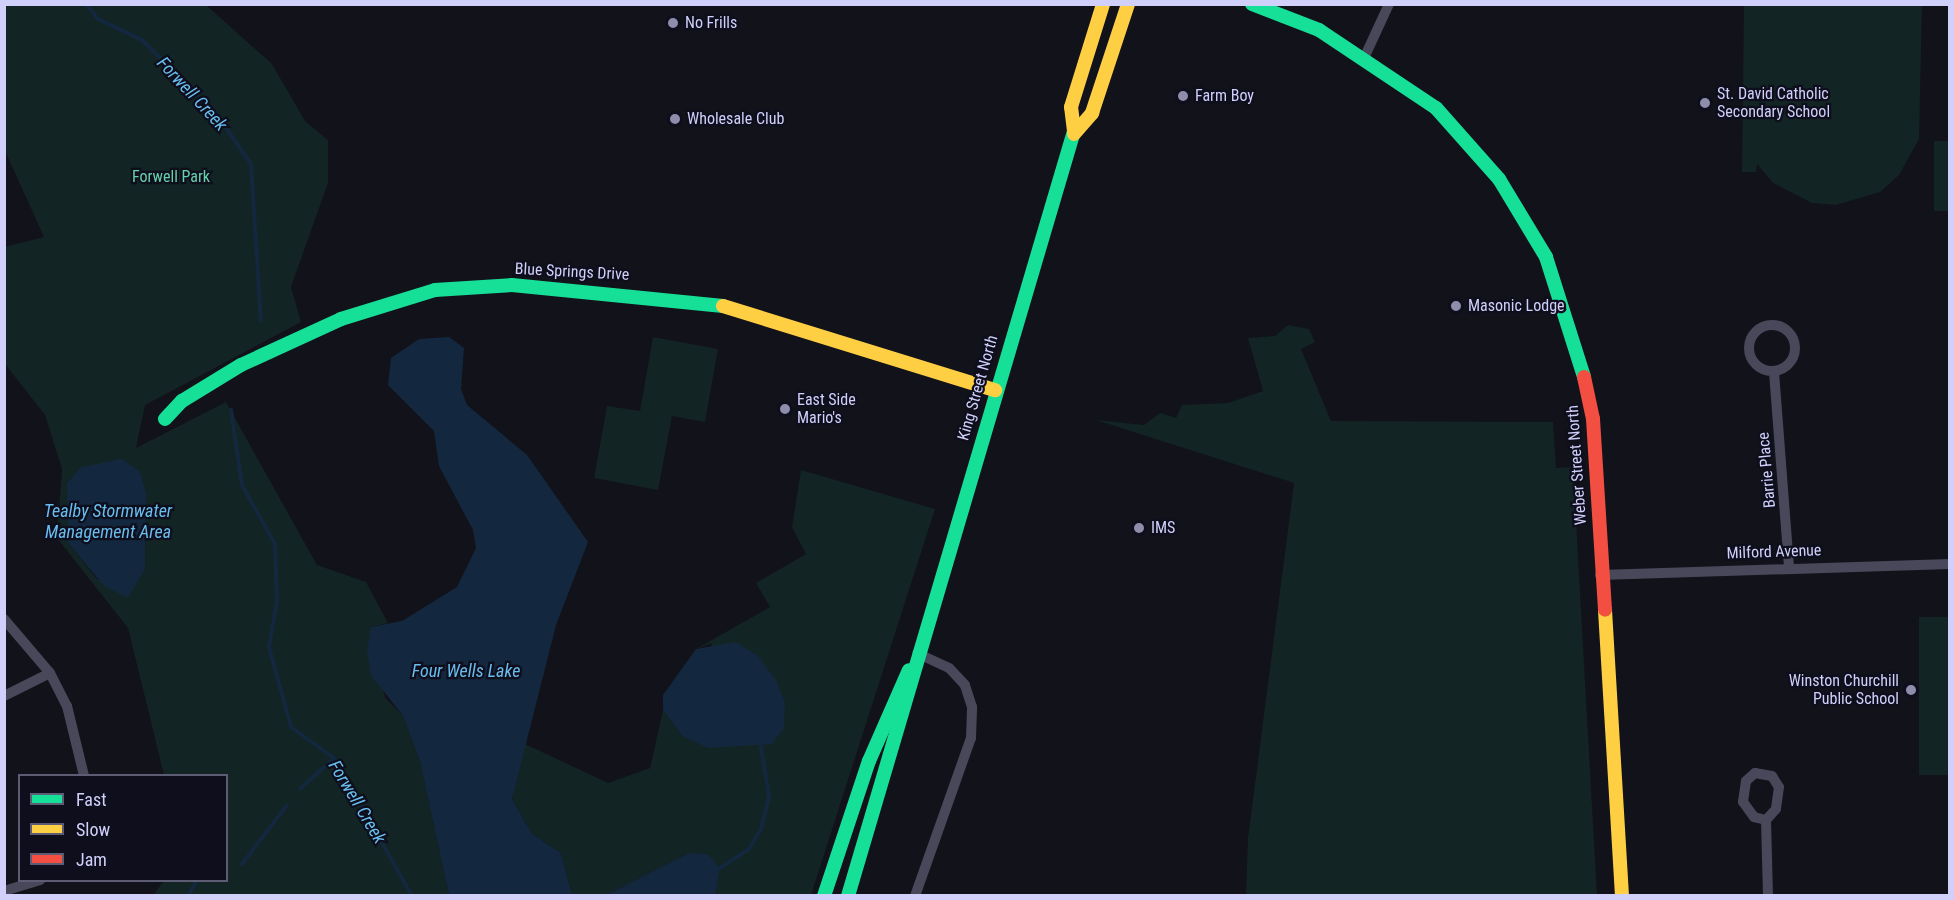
<!DOCTYPE html>
<html>
<head>
<meta charset="utf-8">
<style>
	body { margin:0 }
	#map { position:relative; width:1954px; height:900px; overflow:hidden; background:#12121a; font-family:"Roboto Condensed",sans-serif }
	div>[style] { position:absolute }
	.green>* { inset:0; background:#122423; transform-origin:0 0 }
	.water>* { inset:0; background:#13283e }
	.stream>* { height:4px; margin:-2px; padding:0 2px; transform-origin:2px; border-radius:2px; background:#13283e }
	.street>* { height:10px; margin:-5px; padding:0 5px; transform-origin:5px; border-radius:5px; background:#48485a }
	.street>.ring { margin:-5px; padding:0; box-sizing:content-box; background:none; border:10px solid #48485a; border-radius:50% }
	.fast>* { height:14px; margin:-7px; padding:0 7px; transform-origin:7px; border-radius:7px; background:#16e098 }
	.slow>* { height:14px; margin:-7px; padding:0 7px; transform-origin:7px; border-radius:7px; background:#ffcf43 }
	.jam>* { height:14px; margin:-7px; padding:0 7px; transform-origin:7px; border-radius:7px; background:#f24e42 }
	.dots>* { width:16px; height:16px; translate:-50% -50%; box-sizing:border-box; border:3px solid #0f0e1d; border-radius:50% }
	span { translate:-50% -50%; white-space:nowrap; text-align:center; line-height:1.15; -webkit-text-stroke:4.5px #0f0e1d; paint-order:stroke }
	.poi-label { font-size:16px; color:#d0d0fa }
	.left { translate:0 -50%; text-align:left }
	.right { translate:-100% -50%; text-align:right }
	.park-label { font-size:16px; color:#64d2ab }
	.street-label { font-size:16px; color:#d0d0fa }
	.water-label { font-size:18px; color:#68beef; font-style:italic }
	.frame { position:absolute; inset:0; border:6px solid #d0d0fa; pointer-events:none }
	.legend { position:absolute; left:18px; top:774px; width:210px; height:108px; box-sizing:border-box; background:#0f0e1d; border:2px solid #5c5c75; margin:0; padding:8px 10px; list-style:none; font-size:18px; color:#d0d0fa }
	.legend li { display:flex; align-items:center; gap:12px; height:30px }
	.legend b { width:30px; border:2px solid #5c5c75 }
</style>
</head>
<body>
<div id="map">
	<div class="green">
		<div style="clip-path:polygon(evenodd,5px 5px,206px 5px,272px 64px,305px 121px,328px 140px,328px 183px,291px 287px,301px 322px,145px 405px,136px 448px,226px 402px,317px 565px,366px 582px,388px 623px,371px 627px,385px 698px,403px 716px,420px 762px,449px 895px,153px 895px,164px 881px,226px 880px,226px 776px,164px 775px,128px 628px,57px 538px,62px 469px,45px 415px,5px 364px,4px 247px,44px 237px,5px 151px,5px 5px,146px 494px,145px 569px,97px 579px,68px 543px,68px 514px,146px 494px)"></div>
		<div style="clip-path:polygon(1744px 5px,1922px 5px,1919px 139px,1899px 175px,1880px 192px,1836px 205px,1812px 203px,1773px 183px,1757px 164px,1756px 172px,1742px 172px)"></div>
		<div style="left:1934px;top:141px;width:15px;height:70px"></div>
		<div style="clip-path:polygon(1288px 325px,1309px 329px,1315px 342px,1301px 349px,1331px 421px,1553px 422px,1556px 468px,1573px 467px,1597px 895px,1246px 895px,1248px 838px,1294px 483px,1096px 420px,1144px 425px,1160px 413px,1176px 418px,1182px 405px,1228px 403px,1263px 391px,1248px 338px,1275px 336px)"></div>
		<div style="clip-path:polygon(653px 337px,718px 349px,705px 422px,672px 416px,658px 490px,594px 478px,607px 406px,640px 411px)"></div>
		<div style="clip-path:polygon(801px 470px,935px 509px,811px 895px,715px 895px,715px 884px,689px 853px,606px 895px,572px 895px,561px 853px,532px 834px,512px 799px,523px 743px,608px 783px,650px 768px,663px 710px,682px 736px,712px 643px,696px 649px,770px 607px,756px 583px,806px 554px,792px 527px)"></div>
		<div style="left:1919px;top:617px;width:30px;height:158px"></div>
	</div>
	<div class="water">
		<div style="clip-path:polygon(449px 337px,464px 348px,461px 389px,467px 405px,527px 455px,588px 542px,556px 625px,512px 799px,532px 834px,561px 853px,572px 895px,449px 895px,420px 762px,403px 716px,371px 675px,367px 650px,371px 627px,402px 621px,457px 587px,476px 548px,473px 530px,439px 466px,434px 431px,388px 385px,391px 358px,419px 339px)"></div>
		<div style="clip-path:polygon(122px 459px,140px 472px,146px 494px,145px 569px,128px 598px,104px 586px,68px 543px,67px 483px,81px 467px)"></div>
		<div style="clip-path:polygon(736px 642px,758px 656px,776px 680px,785px 702px,784px 728px,772px 744px,708px 748px,682px 736px,663px 710px,663px 695px,696px 649px)"></div>
		<div style="clip-path:polygon(689px 853px,708px 854px,720px 868px,715px 895px,606px 895px)"></div>
	</div>
	<div class="stream">
		<div style="left:86px;top:4px;width:19px;rotate:51deg"></div>
		<div style="left:98px;top:19px;width:49px;rotate:25.5deg"></div>
		<div style="left:142px;top:40px;width:107px;rotate:45deg"></div>
		<div style="left:218px;top:116px;width:58px;rotate:55.5deg"></div>
		<div style="left:251px;top:164px;width:157px;rotate:86.4deg"></div>
		<div style="left:231px;top:410px;width:76px;rotate:81.7deg"></div>
		<div style="left:242px;top:485px;width:68px;rotate:60.8deg"></div>
		<div style="left:275px;top:544px;width:57px;rotate:88deg"></div>
		<div style="left:277px;top:601px;width:47px;rotate:99.9deg"></div>
		<div style="left:269px;top:647px;width:83px;rotate:74.6deg"></div>
		<div style="left:291px;top:727px;width:53px;rotate:35.8deg"></div>
		<div style="left:334px;top:758px;width:159px;rotate:60.5deg"></div>
		<div style="left:300px;top:789px;width:46px;rotate:-42.4deg"></div>
		<div style="left:242px;top:864px;width:74px;rotate:-52.7deg"></div>
		<div style="left:720px;top:868px;width:35px;rotate:-33deg"></div>
		<div style="left:749px;top:849px;width:23px;rotate:-59deg"></div>
		<div style="left:761px;top:829px;width:34px;rotate:-76deg"></div>
		<div style="left:769px;top:796px;width:50px;rotate:-99.3deg"></div>
		<div style="left:188px;top:896px;width:18px;rotate:-61deg"></div>
	</div>
	<div class="street">
		<div style="left:1365px;top:56px;width:57px;rotate:-65.2deg"></div>
		<div class="ring" style="left:1749px;top:325px;width:36px;height:36px"></div>
		<div style="left:1774px;top:372px;width:195px;rotate:85.6deg"></div>
		<div style="left:1600px;top:575px;width:350px;rotate:-1.8deg"></div>
		<div style="left:4px;top:619px;width:71px;rotate:49.6deg"></div>
		<div style="left:50px;top:673px;width:37px;rotate:63deg"></div>
		<div style="left:67px;top:706px;width:72px;rotate:76.3deg"></div>
		<div style="left:4px;top:696px;width:51px;rotate:-26.6deg"></div>
		<div style="left:1766px;top:820px;width:12px;rotate:-166deg"></div>
		<div style="left:1754px;top:817px;width:19px;rotate:-126deg"></div>
		<div style="left:1743px;top:802px;width:21px;rotate:-82deg"></div>
		<div style="left:1746px;top:781px;width:12px;rotate:-42deg"></div>
		<div style="left:1755px;top:773px;width:17px;rotate:10deg"></div>
		<div style="left:1772px;top:776px;width:13px;rotate:58deg"></div>
		<div style="left:1779px;top:787px;width:22px;rotate:98deg"></div>
		<div style="left:1776px;top:809px;width:15px;rotate:132deg"></div>
		<div style="left:1766px;top:820px;width:76px;rotate:88.5deg"></div>
		<div style="left:4px;top:891px;width:38px;rotate:-17deg"></div>
		<div style="left:915px;top:896px;width:168px;rotate:-70.5deg"></div>
		<div style="left:971px;top:738px;width:31px;rotate:-88deg"></div>
		<div style="left:972px;top:707px;width:23px;rotate:-108deg"></div>
		<div style="left:965px;top:685px;width:23px;rotate:-133deg"></div>
		<div style="left:949px;top:668px;width:35px;rotate:-155deg"></div>
	</div>
	<div class="fast">
		<div style="left:1252px;top:4px;width:72px;rotate:21.2deg"></div>
		<div style="left:1319px;top:30px;width:141px;rotate:33.7deg"></div>
		<div style="left:1436px;top:108px;width:95px;rotate:48.4deg"></div>
		<div style="left:1499px;top:179px;width:91px;rotate:58.9deg"></div>
		<div style="left:1546px;top:257px;width:126px;rotate:72.4deg"></div>
		<div style="left:165px;top:419px;width:25px;rotate:-47deg"></div>
		<div style="left:182px;top:401px;width:69px;rotate:-31.4deg"></div>
		<div style="left:241px;top:365px;width:110px;rotate:-24.7deg"></div>
		<div style="left:341px;top:319px;width:98px;rotate:-17.1deg"></div>
		<div style="left:435px;top:290px;width:77px;rotate:-3.7deg"></div>
		<div style="left:512px;top:285px;width:212px;rotate:5.7deg"></div>
		<div style="left:824px;top:896px;width:142px;rotate:-71.6deg"></div>
		<div style="left:869px;top:761px;width:99px;rotate:-66.3deg"></div>
		<div style="left:848px;top:896px;width:798px;rotate:-73.54deg"></div>
	</div>
	<div class="slow">
		<div style="left:1074px;top:131px;width:24px;rotate:-97deg"></div>
		<div style="left:1071px;top:107px;width:108px;rotate:-72.7deg"></div>
		<div style="left:1074px;top:134px;width:28px;rotate:-49deg"></div>
		<div style="left:1092px;top:113px;width:115px;rotate:-71.7deg"></div>
		<div style="left:723px;top:306px;width:285px;rotate:17.2deg"></div>
		<div style="left:1605px;top:610px;width:287px;rotate:86.6deg"></div>
	</div>
	<div class="jam">
		<div style="left:1584px;top:377px;width:43px;rotate:77.9deg"></div>
		<div style="left:1593px;top:419px;width:191px;rotate:86.4deg"></div>
	</div>
	<div class="dots">
		<div style="left:673px;top:23px;background:#8e8eac"></div>
		<div style="left:1183px;top:96px;background:#8e8eac"></div>
		<div style="left:1705px;top:103px;background:#8e8eac"></div>
		<div style="left:675px;top:119px;background:#8e8eac"></div>
		<div style="left:1456px;top:306px;background:#8e8eac"></div>
		<div style="left:785px;top:409px;background:#8e8eac"></div>
		<div style="left:1139px;top:528px;background:#8e8eac"></div>
		<div style="left:1911px;top:690px;background:#8e8eac"></div>
	</div>
	<div class="poi-label">
		<span class="left" style="left:685px;top:23px">No Frills</span>
		<span class="left" style="left:1717px;top:103px">St. David Catholic<br>Secondary School</span>
		<span class="left" style="left:1195px;top:96px">Farm Boy</span>
		<span class="left" style="left:687px;top:119px">Wholesale Club</span>
		<span class="left" style="left:1468px;top:306px">Masonic Lodge</span>
		<span class="left" style="left:797px;top:409px">East Side<br>Mario's</span>
		<span class="left" style="left:1151px;top:528px">IMS</span>
		<span class="right" style="left:1899px;top:690px">Winston Churchill<br>Public School</span>
	</div>
	<div class="park-label">
		<span style="left:171px;top:177px">Forwell Park</span>
	</div>
	<div class="street-label">
		<span style="left:572px;top:272px;rotate:3deg">Blue Springs Drive</span>
		<span style="left:978px;top:388px;rotate:-74deg">King Street North</span>
		<span style="left:1577px;top:465px;rotate:-94deg">Weber Street North</span>
		<span style="left:1767px;top:470px;rotate:-95deg">Barrie Place</span>
		<span style="left:1774px;top:552px;rotate:-2deg">Milford Avenue</span>
	</div>
	<div class="water-label">
		<span style="left:192px;top:94px;rotate:47deg">Forwell Creek</span>
		<span style="left:108px;top:522px">Tealby Stormwater<br>Management Area</span>
		<span style="left:466px;top:671px">Four Wells Lake</span>
		<span style="left:357px;top:802px;rotate:59deg">Forwell Creek</span>
	</div>
	<div class="frame"></div>
	<ul class="legend">
	<li><b style="height:8px;background:#16e098"></b>Fast</li>
	<li><b style="height:8px;background:#ffcf43"></b>Slow</li>
	<li><b style="height:8px;background:#f24e42"></b>Jam</li>
	</ul>
</div>
</body>
</html>
